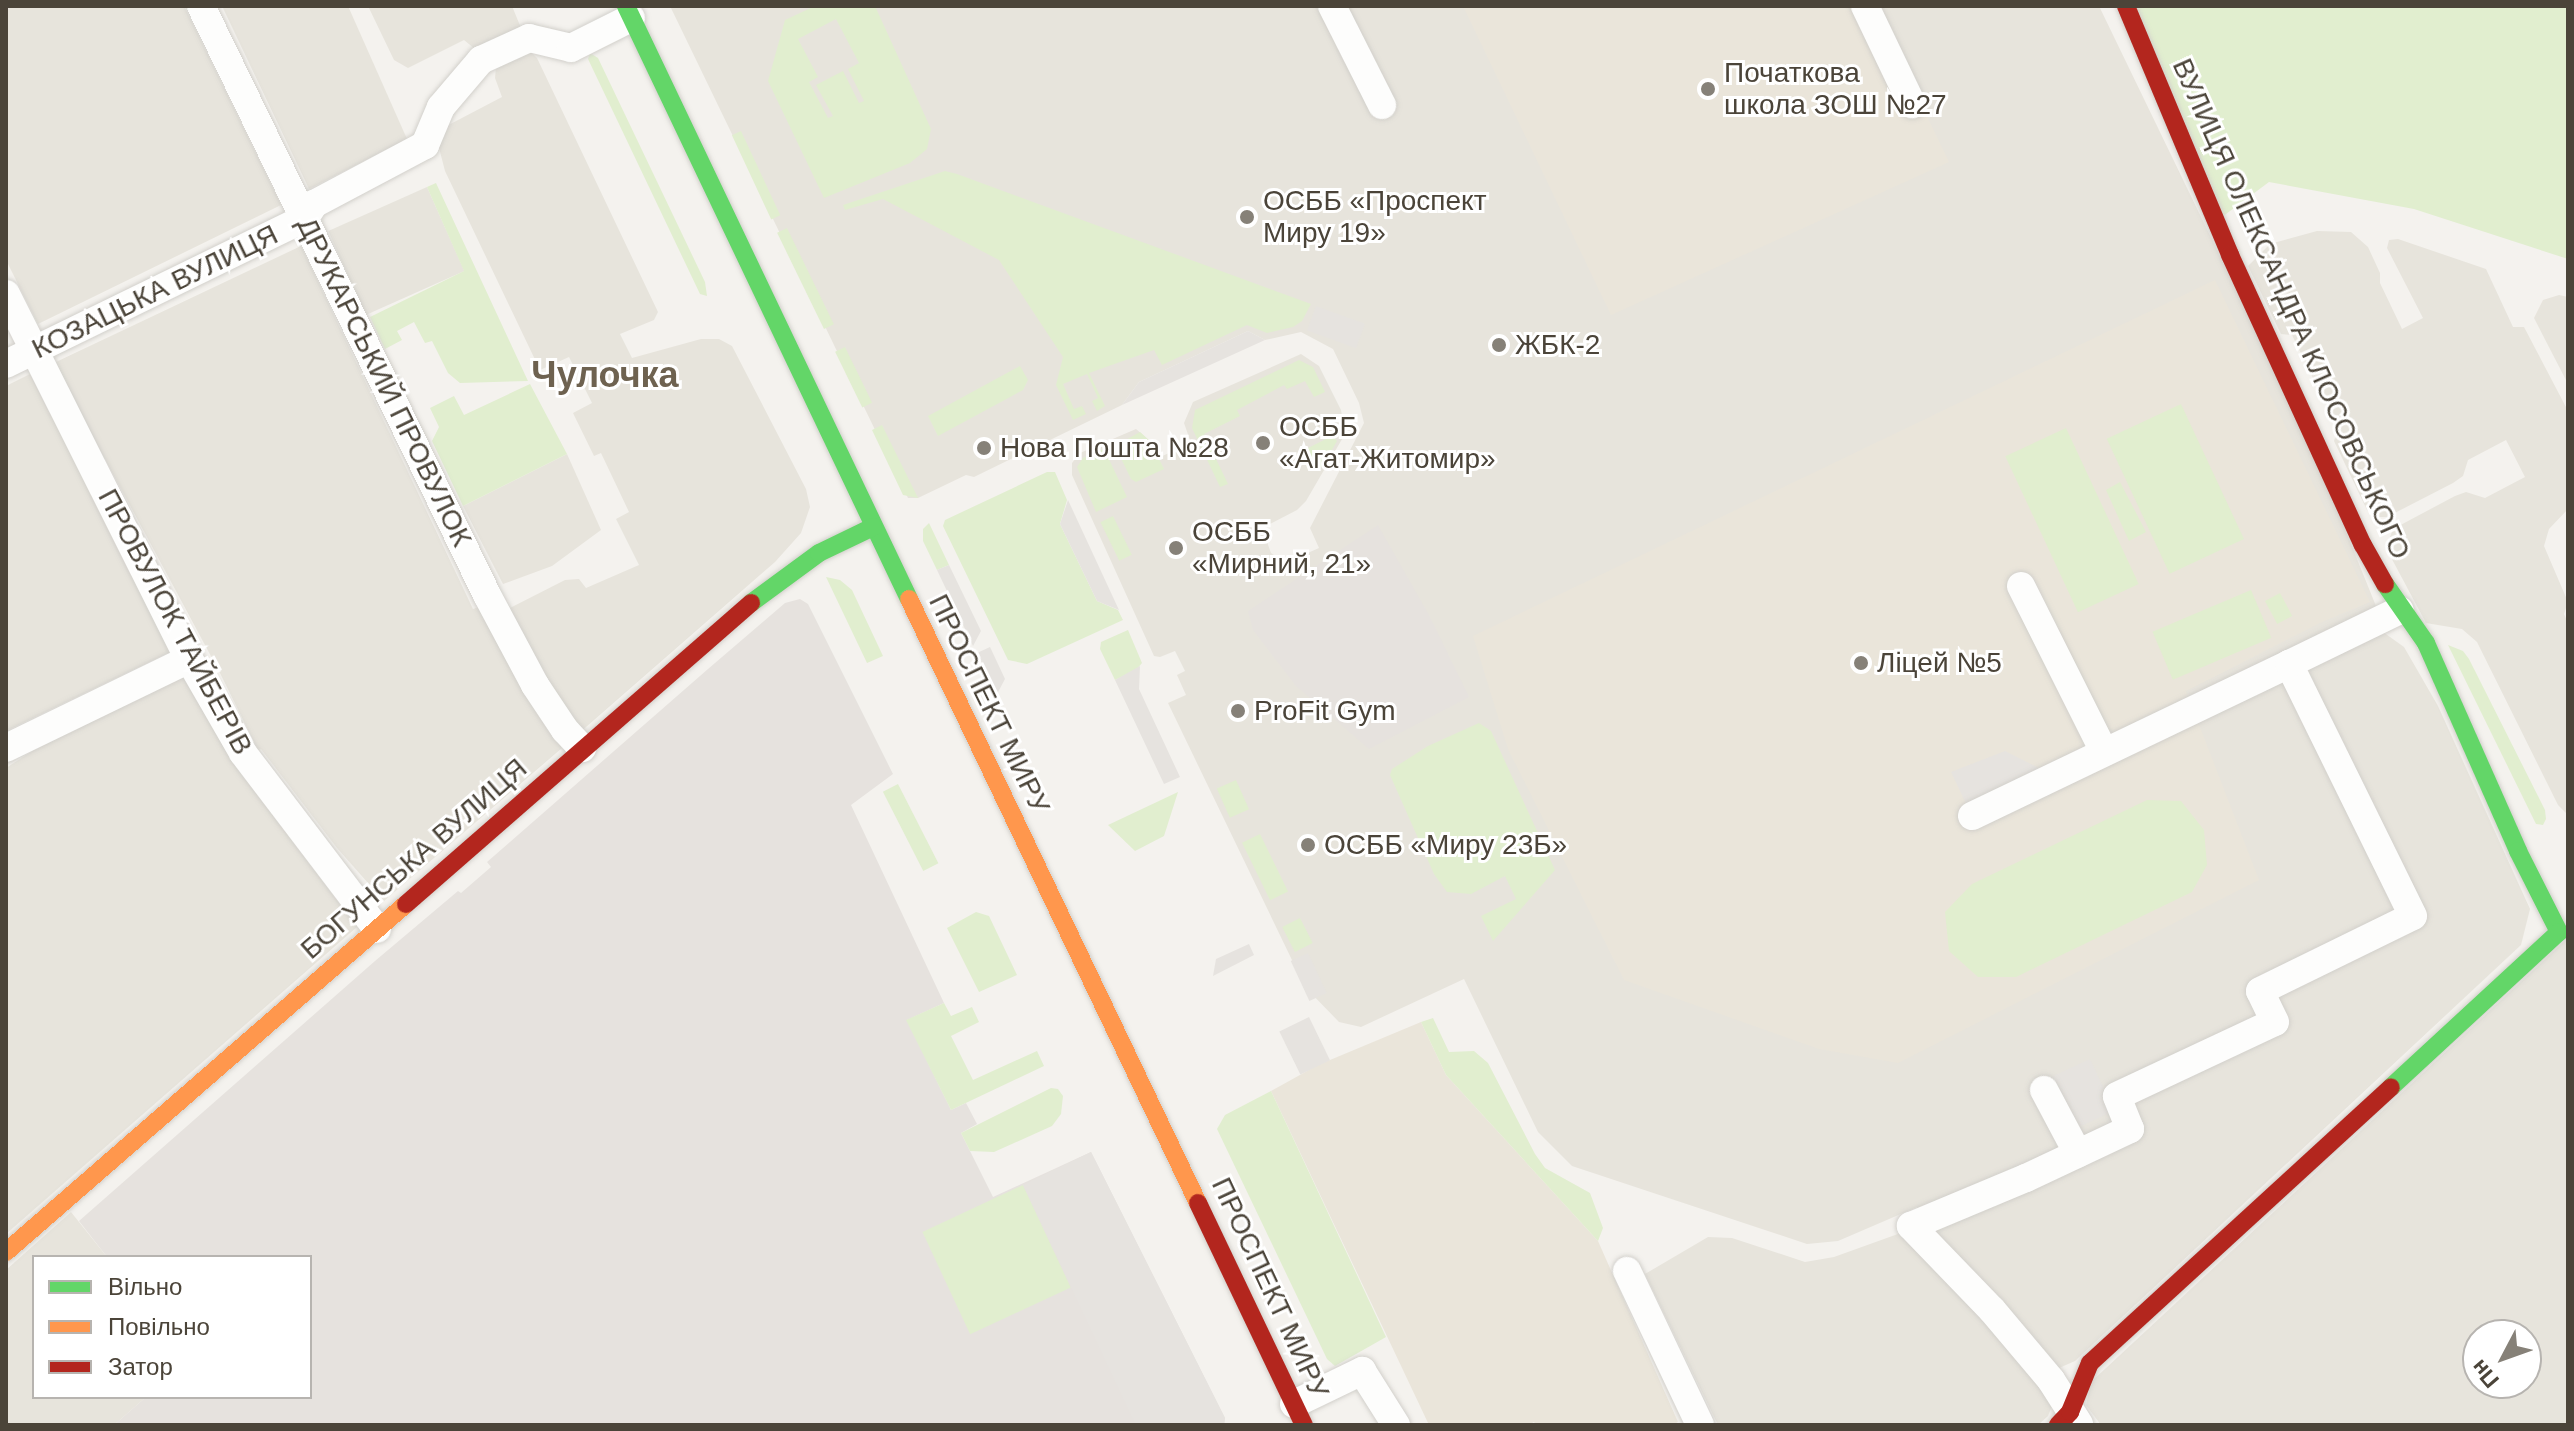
<!DOCTYPE html>
<html>
<head>
<meta charset="utf-8">
<style>
	body { margin:0 }
	#map { position:relative; width:2574px; height:1431px; overflow:hidden; background:#f4f2ee; font-family:Helvetica,sans-serif }
	div>[style] { position:absolute }
	.residential>* { inset:0; background:#e7e4dc; transform-origin:0 0 }
	.industrial>* { inset:0; background:#e6e2de }
	.education>* { inset:0; background:#eae5da }
	.green>* { inset:0; background:#e1eecf; transform-origin:0 0 }
	.parking>* { inset:0; background:#e6e3df; transform-origin:0 0 }
	.roads { filter:drop-shadow(0 0 2px #d2d0cb) drop-shadow(0 0 2px #d2d0cb) }
	.street>* { height:28px; margin:-14px; padding:0 14px; transform-origin:14px; border-radius:14px; background:#fdfdfc }
	.fast>* { height:18px; margin:-9px; padding:0 9px; transform-origin:9px; border-radius:9px; background:#63d668 }
	.slow>* { height:18px; margin:-9px; padding:0 9px; transform-origin:9px; border-radius:9px; background:#ff974d }
	.jam>* { height:18px; margin:-9px; padding:0 9px; transform-origin:9px; border-radius:9px; background:#b3261e }
	.dots>* { width:22px; height:22px; translate:-50% -50%; box-sizing:border-box; border:4px solid #fff; border-radius:50% }
	span { translate:-50% -50%; white-space:nowrap; text-align:center; line-height:1.15; -webkit-text-stroke:6px #fff; paint-order:stroke }
	.poi-label { font-size:28px; color:#4b4439 }
	.left { translate:0 -50%; text-align:left }
	.street-label { font-size:28px; color:#4b4439 }
	.district-label { font-size:36px; color:#6e6250; font-weight:700 }
	.frame { position:absolute; inset:0; border:8px solid #4b4439; pointer-events:none }
	.legend { position:absolute; left:32px; top:1255px; width:280px; height:144px; box-sizing:border-box; background:#fff; border:2px solid #b7b4b0; margin:0; padding:10px 14px; list-style:none; font-size:24px; color:#4b4439 }
	.legend li { display:flex; align-items:center; gap:16px; height:40px }
	.legend b { width:40px; border:2px solid #b7b4b0 }
	.north { position:absolute; left:2462px; top:1319px; width:80px; height:80px; box-sizing:border-box; background:#fff; border:2px solid #b7b4b0; border-radius:50%; rotate:229deg; font-size:22px; font-weight:700; line-height:32px; text-align:center; color:#4b4439 }
	.north::after { content:''; display:block; margin:auto; width:28px; height:36px; background:#868178; clip-path:polygon(50% 0,100% 100%,50% 72%,0 100%) }
</style>
</head>
<body>
<div id="map">
	<div class="residential">
		<div style="clip-path:polygon(6px 6px,184px 6px,281px 205px,38px 324px,6px 260px)"></div>
		<div style="clip-path:polygon(222px 6px,348px 6px,407px 139px,309px 189px)"></div>
		<div style="clip-path:polygon(368px 6px,512px 6px,521px 28px,475px 49px,464px 40px,408px 68px,394px 60px)"></div>
		<div style="clip-path:polygon(670px 6px,2099px 6px,2308px 438px,2376px 606px,2372px 611px,2383px 632px,2404px 647px,2438px 706px,2530px 909px,2521px 945px,2075px 1361px,2059px 1368px,1936px 1234px,1917px 1207px,1838px 1241px,1807px 1244px,1572px 1166px,1538px 1132px,1464px 979px,1361px 1027px,1339px 1022px,1305px 987px,1168px 703px,1186px 695px,1177px 675px,1185px 671px,1175px 651px,1160px 657px,1154px 656px,1072px 475px,1072px 463px,1080px 453px,1136px 429px,1150px 441px,1158px 458px,1191px 443px,1184px 423px,1193px 402px,1301px 354px,1319px 366px,1341px 410px,1345px 434px,1306px 501px,1297px 510px,1262px 528px,1271px 553px,1285px 563px,1319px 548px,1310px 528px,1364px 423px,1359px 403px,1333px 349px,1301px 332px,1265px 340px,1248px 331px,1139px 382px,1122px 405px,974px 477px,966px 475px,918px 498px,908px 498px)"></div>
		<div style="clip-path:polygon(529px 50px,537px 58px,658px 312px,654px 320px,620px 334px,632px 358px,701px 339px,719px 339px,732px 346px,806px 489px,810px 507px,801px 533px,775px 562px,578px 734px,506px 610px,565px 580px,579px 579px,586px 588px,639px 565px,616px 519px,629px 512px,601px 453px,594px 456px,573px 413px,592px 403px,569px 357px,540px 370px,445px 171px,436px 136px,439px 130px,502px 97px,495px 78px,496px 67px)"></div>
		<div style="left:427px;top:187px;width:92px;height:108px;rotate:66deg"></div>
		<div style="clip-path:polygon(2317px 231px,2351px 232px,2368px 247px,2380px 273px,2380px 283px,2402px 329px,2423px 318px,2387px 248px,2389px 240px,2398px 239px,2486px 269px,2513px 327px,2524px 327px,2568px 411px,2568px 509px,2549px 529px,2544px 546px,2568px 602px,2564px 614px,2568px 623px,2568px 815px,2558px 805px,2477px 642px,2462px 629px,2426px 623px,2386px 548px,2393px 529px,2455px 496px,2466px 492px,2485px 498px,2525px 477px,2506px 440px,2468px 460px,2463px 476px,2453px 483px,2387px 517px,2374px 517px,2367px 510px,2334px 441px,2338px 429px,2292px 335px,2281px 334px,2248px 266px,2270px 244px)"></div>
		<div style="clip-path:polygon(301px 246px,473px 609px,479px 607px,562px 748px,384px 901px,337px 848px,261px 749px,258px 750px,219px 671px,56px 368px,56px 362px)"></div>
		<div style="clip-path:polygon(2559px 295px,2568px 297px,2568px 384px,2534px 318px,2543px 300px)"></div>
		<div style="clip-path:polygon(30px 374px,170px 652px,6px 731px,6px 386px)"></div>
		<div style="clip-path:polygon(567px 454px,601px 530px,552px 566px,503px 584px,463px 506px)"></div>
		<div style="clip-path:polygon(182px 675px,240px 772px,357px 927px,6px 1234px,6px 768px,37px 748px)"></div>
		<div style="clip-path:polygon(evenodd,2568px 938px,2568px 1425px,2101px 1425px,2086px 1405px,2091px 1382px,2568px 938px,2478px 1335px,2526px 1335px,2526px 1383px,2478px 1383px,2478px 1335px)"></div>
		<div style="clip-path:polygon(71px 1212px,107px 1257px,34px 1257px,34px 1397px,146px 1397px,114px 1425px,6px 1425px,6px 1270px)"></div>
		<div style="clip-path:polygon(1909px 1230px,2054px 1401px,2048px 1416px,2038px 1425px,1718px 1425px,1645px 1274px,1708px 1237px,1732px 1238px,1805px 1262px,1834px 1257px)"></div>
	</div>
	<div class="industrial">
		<div style="clip-path:polygon(1378px 525px,1429px 615px,1469px 697px,1369px 749px,1296px 686px,1253px 630px,1248px 611px)"></div>
		<div style="clip-path:polygon(800px 599px,808px 604px,893px 774px,851px 805px,944px 1003px,907px 1020px,951px 1110px,966px 1103px,977px 1124px,961px 1133px,993px 1197px,1091px 1152px,1225px 1418px,1224px 1425px,114px 1425px,146px 1397px,310px 1397px,310px 1257px,107px 1257px,79px 1221px,375px 961px,458px 891px,461px 893px,491px 867px,487px 862px,708px 669px,785px 603px)"></div>
	</div>
	<div class="education">
		<div style="clip-path:polygon(1463px 6px,1874px 6px,1949px 162px,1611px 315px)"></div>
		<div style="clip-path:polygon(2215px 280px,2370px 602px,2324px 621px,2186px 691px,2259px 880px,1898px 1063px,1819px 1049px,1624px 980px,1508px 749px,1473px 636px)"></div>
		<div style="clip-path:polygon(1421px 1022px,1446px 1075px,1598px 1241px,1678px 1422px,1672px 1425px,1536px 1425px,1534px 1422px,1528px 1425px,1429px 1425px,1271px 1091px,1318px 1065px)"></div>
	</div>
	<div class="green">
		<div style="clip-path:polygon(evenodd,815px 6px,875px 6px,931px 129px,927px 149px,910px 163px,824px 198px,768px 81px,785px 20px,815px 6px,836px 19px,859px 63px,848px 69px,864px 101px,859px 103px,843px 71px,816px 85px,833px 116px,828px 118px,809px 82px,818px 77px,798px 39px,836px 19px)"></div>
		<div style="clip-path:polygon(2126px 6px,2568px 6px,2568px 259px,2414px 209px,2269px 182px,2218px 220px)"></div>
		<div style="clip-path:polygon(590px 53px,598px 58px,705px 282px,707px 296px,700px 294px,588px 59px)"></div>
		<div style="left:741px;top:131px;width:93px;height:10px;rotate:65deg"></div>
		<div style="clip-path:polygon(945px 171px,957px 174px,1311px 304px,1302px 321px,1293px 327px,1267px 333px,1247px 325px,1162px 365px,1154px 350px,1089px 373px,1105px 406px,1097px 411px,1092px 401px,1098px 398px,1087px 374px,1063px 384px,1074px 409px,1082px 406px,1086px 414px,1073px 420px,1056px 385px,1063px 357px,999px 260px,883px 199px,845px 210px,843px 205px)"></div>
		<div style="clip-path:polygon(436px 183px,528px 381px,460px 383px,448px 373px,432px 341px,425px 343px,414px 322px,397px 331px,402px 340px,385px 349px,370px 317px,464px 271px,427px 187px)"></div>
		<div style="left:787px;top:228px;width:107px;height:11px;rotate:64deg"></div>
		<div style="left:845px;top:347px;width:62px;height:11px;rotate:64deg"></div>
		<div style="clip-path:polygon(1299px 360px,1313px 367px,1325px 392px,1314px 397px,1305px 381px,1287px 389px,1284px 385px,1237px 410px,1240px 416px,1204px 434px,1228px 484px,1220px 487px,1192px 428px,1195px 410px)"></div>
		<div style="clip-path:polygon(1020px 366px,1028px 380px,1023px 390px,938px 436px,928px 416px)"></div>
		<div style="clip-path:polygon(530px 384px,567px 454px,463px 506px,432px 441px,439px 427px,430px 408px,454px 396px,464px 415px)"></div>
		<div style="left:2181px;top:404px;width:149px;height:82px;rotate:65deg"></div>
		<div style="clip-path:polygon(882px 425px,918px 498px,903px 495px,872px 430px)"></div>
		<div style="left:2066px;top:428px;width:172px;height:67px;rotate:65deg"></div>
		<div style="clip-path:polygon(1140px 432px,1150px 441px,1164px 469px,1136px 482px,1131px 479px,1115px 446px)"></div>
		<div style="clip-path:polygon(1332px 436px,1337px 441px,1322px 467px,1309px 471px,1300px 452px)"></div>
		<div style="clip-path:polygon(1104px 449px,1127px 497px,1096px 512px,1077px 467px,1083px 458px)"></div>
		<div style="clip-path:polygon(1047px 472px,1055px 472px,1067px 500px,1060px 524px,1097px 601px,1118px 610px,1123px 620px,1027px 664px,1008px 660px,943px 526px,945px 520px)"></div>
		<div style="clip-path:polygon(2120px 482px,2146px 532px,2129px 541px,2106px 490px)"></div>
		<div style="left:1113px;top:516px;width:43px;height:14px;rotate:64deg"></div>
		<div style="clip-path:polygon(929px 523px,949px 565px,937px 570px,923px 541px,923px 529px)"></div>
		<div style="clip-path:polygon(826px 577px,840px 580px,852px 590px,883px 656px,867px 663px)"></div>
		<div style="left:2251px;top:590px;width:52px;height:107px;rotate:67deg"></div>
		<div style="left:2280px;top:593px;width:26px;height:17px;rotate:62deg"></div>
		<div style="clip-path:polygon(1128px 630px,1142px 663px,1136px 670px,1115px 680px,1100px 649px,1101px 642px)"></div>
		<div style="clip-path:polygon(2448px 645px,2463px 651px,2469px 659px,2545px 810px,2546px 819px,2543px 825px,2536px 824px)"></div>
		<div style="clip-path:polygon(1479px 723px,1491px 731px,1555px 870px,1493px 941px,1481px 916px,1516px 899px,1505px 876px,1471px 894px,1447px 892px,1434px 874px,1390px 775px,1392px 769px,1428px 746px)"></div>
		<div style="left:1236px;top:780px;width:32px;height:21px;rotate:66deg"></div>
		<div style="left:898px;top:784px;width:89px;height:17px;rotate:63deg"></div>
		<div style="clip-path:polygon(1178px 792px,1164px 836px,1135px 851px,1108px 825px)"></div>
		<div style="clip-path:polygon(2147px 800px,2181px 801px,2204px 830px,2207px 865px,2192px 892px,2016px 977px,1978px 977px,1949px 951px,1945px 912px,1972px 884px)"></div>
		<div style="left:1260px;top:834px;width:64px;height:20px;rotate:64deg"></div>
		<div style="clip-path:polygon(976px 912px,989px 916px,1017px 975px,979px 992px,947px 928px)"></div>
		<div style="left:1300px;top:918px;width:28px;height:20px;rotate:63deg"></div>
		<div style="clip-path:polygon(944px 1003px,951px 1016px,972px 1007px,979px 1022px,951px 1036px,973px 1080px,1037px 1051px,1044px 1066px,951px 1110px,906px 1020px)"></div>
		<div style="clip-path:polygon(1433px 1018px,1449px 1052px,1474px 1051px,1488px 1063px,1535px 1154px,1545px 1168px,1590px 1193px,1603px 1228px,1598px 1241px,1446px 1075px,1421px 1022px)"></div>
		<div style="clip-path:polygon(1051px 1088px,1058px 1089px,1063px 1096px,1061px 1114px,1052px 1126px,994px 1152px,970px 1151px,961px 1133px)"></div>
		<div style="clip-path:polygon(1271px 1091px,1386px 1337px,1335px 1366px,1327px 1359px,1217px 1129px,1225px 1115px)"></div>
		<div style="left:1023px;top:1185px;width:113px;height:111px;rotate:65deg"></div>
	</div>
	<div class="parking">
		<div style="left:1316px;top:306px;width:52px;height:26px;rotate:20deg"></div>
		<div style="clip-path:polygon(1248px 331px,1265px 340px,1122px 405px,1139px 382px)"></div>
		<div style="clip-path:polygon(1068px 500px,1119px 610px,1097px 601px,1060px 524px)"></div>
		<div style="clip-path:polygon(949px 565px,981px 631px,973px 646px,937px 570px)"></div>
		<div style="clip-path:polygon(990px 647px,1005px 679px,997px 694px,977px 653px)"></div>
		<div style="clip-path:polygon(1140px 666px,1139px 689px,1180px 777px,1164px 784px,1115px 680px)"></div>
		<div style="clip-path:polygon(2005px 751px,2055px 776px,1972px 816px,1951px 772px)"></div>
		<div style="clip-path:polygon(1249px 944px,1254px 955px,1213px 976px,1216px 959px)"></div>
		<div style="left:1308px;top:953px;width:44px;height:19px;rotate:65deg"></div>
		<div style="left:1309px;top:1017px;width:48px;height:33px;rotate:64deg"></div>
		<div style="left:2090px;top:1059px;width:57px;height:62px;rotate:65deg"></div>
		<div style="clip-path:polygon(1091px 1152px,1225px 1418px,1224px 1425px,1136px 1425px,1023px 1185px)"></div>
	</div>
	<div class="roads">
		<div class="street">
			<div style="left:201px;top:6px;width:655px;rotate:64.1deg"></div>
			<div style="left:487px;top:595px;width:102px;rotate:61.9deg"></div>
			<div style="left:535px;top:685px;width:54px;rotate:56.3deg"></div>
			<div style="left:565px;top:730px;width:25px;rotate:47deg"></div>
			<div style="left:1332px;top:6px;width:111px;rotate:63.2deg"></div>
			<div style="left:1865px;top:6px;width:109px;rotate:64.4deg"></div>
			<div style="left:6px;top:294px;width:408px;rotate:63.4deg"></div>
			<div style="left:189px;top:659px;width:108px;rotate:60.1deg"></div>
			<div style="left:243px;top:753px;width:221px;rotate:52.7deg"></div>
			<div style="left:6px;top:364px;width:333px;rotate:-26deg"></div>
			<div style="left:305px;top:218px;width:17px;rotate:-57deg"></div>
			<div style="left:314px;top:204px;width:126px;rotate:-28deg"></div>
			<div style="left:425px;top:145px;width:41px;rotate:-67.2deg"></div>
			<div style="left:441px;top:107px;width:62px;rotate:-49.6deg"></div>
			<div style="left:481px;top:60px;width:53px;rotate:-24.6deg"></div>
			<div style="left:529px;top:38px;width:43px;rotate:13.4deg"></div>
			<div style="left:571px;top:48px;width:67px;rotate:-26.6deg"></div>
			<div style="left:2021px;top:586px;width:186px;rotate:63.4deg"></div>
			<div style="left:6px;top:748px;width:203px;rotate:-25.9deg"></div>
			<div style="left:1972px;top:816px;width:352px;rotate:-25.6deg"></div>
			<div style="left:2044px;top:1090px;width:72px;rotate:62deg"></div>
			<div style="left:1627px;top:1271px;width:170px;rotate:64.6deg"></div>
			<div style="left:1362px;top:1371px;width:64px;rotate:57.8deg"></div>
			<div style="left:1294px;top:1404px;width:76px;rotate:-25.9deg"></div>
			<div style="left:2079px;top:1424px;width:52px;rotate:-122.5deg"></div>
			<div style="left:2051px;top:1380px;width:92px;rotate:-130.1deg"></div>
			<div style="left:1992px;top:1310px;width:117px;rotate:-134deg"></div>
			<div style="left:1911px;top:1226px;width:125px;rotate:-22.7deg"></div>
			<div style="left:2026px;top:1178px;width:115px;rotate:-25.2deg"></div>
			<div style="left:2130px;top:1129px;width:35px;rotate:-112deg"></div>
			<div style="left:2117px;top:1096px;width:174px;rotate:-25.1deg"></div>
			<div style="left:2275px;top:1022px;width:34px;rotate:-116deg"></div>
			<div style="left:2260px;top:991px;width:170px;rotate:-26.1deg"></div>
			<div style="left:2413px;top:916px;width:281px;rotate:-116.2deg"></div>
			<div style="left:2289px;top:664px;width:123px;rotate:-25.9deg"></div>
		</div>
		<div class="fast">
			<div style="left:626px;top:6px;width:657px;rotate:64.49deg"></div>
			<div style="left:2385px;top:584px;width:72px;rotate:55.2deg"></div>
			<div style="left:2426px;top:643px;width:227px;rotate:66.1deg"></div>
			<div style="left:2518px;top:851px;width:91px;rotate:63.2deg"></div>
			<div style="left:2559px;top:932px;width:229px;rotate:137.3deg"></div>
			<div style="left:751px;top:603px;width:84px;rotate:-36.3deg"></div>
			<div style="left:819px;top:553px;width:60px;rotate:-25.7deg"></div>
		</div>
		<div class="slow">
			<div style="left:909px;top:599px;width:670px;rotate:64.43deg"></div>
			<div style="left:6px;top:1252px;width:530px;rotate:-41.02deg"></div>
		</div>
		<div class="jam">
			<div style="left:2126px;top:6px;width:270px;rotate:67.3deg"></div>
			<div style="left:2230px;top:255px;width:319px;rotate:65.4deg"></div>
			<div style="left:2363px;top:545px;width:45px;rotate:60.6deg"></div>
			<div style="left:406px;top:904px;width:458px;rotate:-41.1deg"></div>
			<div style="left:1198px;top:1203px;width:246px;rotate:64.5deg"></div>
			<div style="left:2058px;top:1425px;width:18px;rotate:-47deg"></div>
			<div style="left:2070px;top:1412px;width:53px;rotate:-67.8deg"></div>
			<div style="left:2090px;top:1363px;width:408px;rotate:-42.5deg"></div>
		</div>
	</div>
	<div class="dots">
		<div style="left:1708px;top:89px;background:#868178"></div>
		<div style="left:1247px;top:217px;background:#868178"></div>
		<div style="left:1499px;top:345px;background:#868178"></div>
		<div style="left:1263px;top:443px;background:#868178"></div>
		<div style="left:984px;top:448px;background:#868178"></div>
		<div style="left:1176px;top:548px;background:#868178"></div>
		<div style="left:1861px;top:663px;background:#868178"></div>
		<div style="left:1238px;top:711px;background:#868178"></div>
		<div style="left:1308px;top:845px;background:#868178"></div>
	</div>
	<div class="poi-label">
		<span class="left" style="left:1724px;top:89px">Початкова<br>школа ЗОШ №27</span>
		<span class="left" style="left:1263px;top:217px">ОСББ «Проспект<br>Миру 19»</span>
		<span class="left" style="left:1515px;top:345px">ЖБК-2</span>
		<span class="left" style="left:1279px;top:443px">ОСББ<br>«Агат-Житомир»</span>
		<span class="left" style="left:1000px;top:448px">Нова Пошта №28</span>
		<span class="left" style="left:1192px;top:548px">ОСББ<br>«Мирний, 21»</span>
		<span class="left" style="left:1877px;top:663px">Ліцей №5</span>
		<span class="left" style="left:1254px;top:711px">ProFit Gym</span>
		<span class="left" style="left:1324px;top:845px">ОСББ «Миру 23Б»</span>
	</div>
	<div class="street-label">
		<span style="left:155px;top:292px;rotate:-26deg">КОЗАЦЬКА ВУЛИЦЯ</span>
		<span style="left:2291px;top:309px;rotate:66deg">ВУЛИЦЯ ОЛЕКСАНДРА КЛОСОВСЬКОГО</span>
		<span style="left:384px;top:382px;rotate:64deg">ДРУКАРСЬКИЙ ПРОВУЛОК</span>
		<span style="left:175px;top:622px;rotate:62deg">ПРОВУЛОК ТАЙБЕРІВ</span>
		<span style="left:989px;top:704px;rotate:64deg">ПРОСПЕКТ МИРУ</span>
		<span style="left:414px;top:859px;rotate:-41deg">БОГУНСЬКА ВУЛИЦЯ</span>
		<span style="left:1270px;top:1288px;rotate:65deg">ПРОСПЕКТ МИРУ</span>
	</div>
	<div class="district-label">
		<span style="left:605px;top:375px">Чулочка</span>
	</div>
	<div class="frame"></div>
	<ul class="legend">
	<li><b style="height:10px;background:#63d668"></b>Вільно</li>
	<li><b style="height:10px;background:#ff974d"></b>Повільно</li>
	<li><b style="height:10px;background:#b3261e"></b>Затор</li>
	</ul>
	<div class="north">Пн</div>
</div>
</body>
</html>
